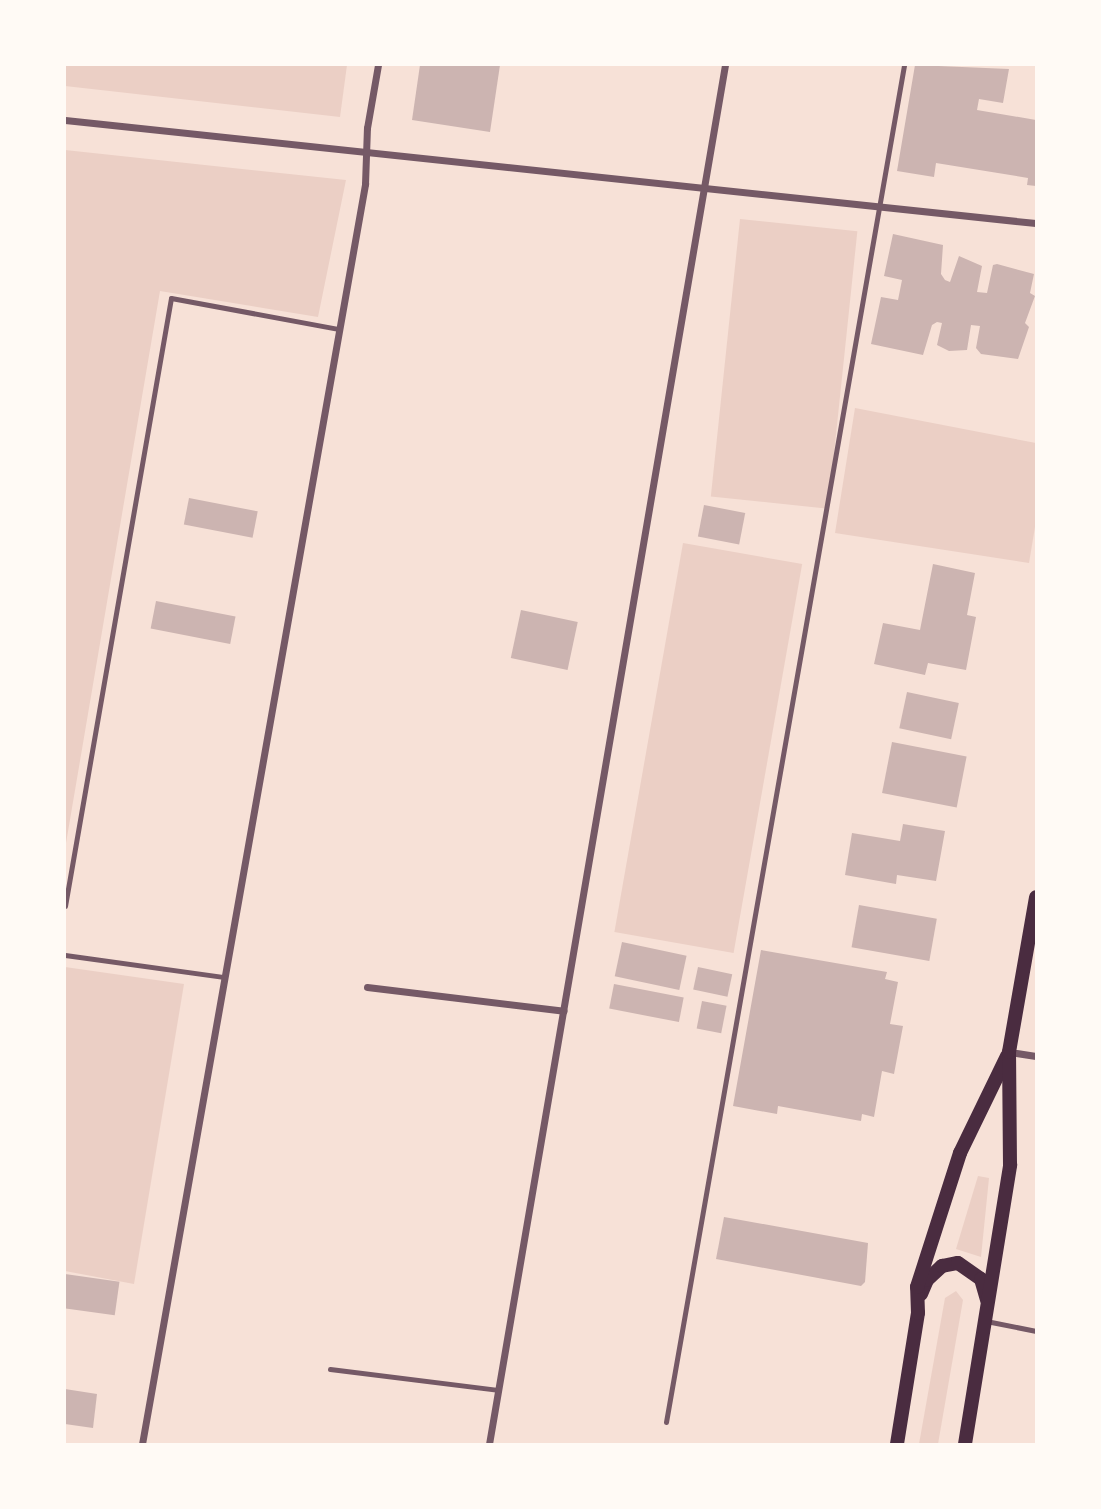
<!DOCTYPE html>
<html>
<head>
<meta charset="utf-8">
<style>
	body { margin:0 }
	#map { position:relative; width:1101px; height:1509px; overflow:hidden; background:#f7e1d7; font-family:Barlow,sans-serif }
	div>[style] { position:absolute }
	.green>* { inset:0; background:#ebcfc5; transform-origin:0 0 }
	.building>* { inset:0; background:#ccb4b1; transform-origin:0 0 }
	.service>* { height:5px; margin:-2.5px; padding:0 2.5px; transform-origin:2.5px; border-radius:2.5px; background:#755966 }
	.minor>* { height:7px; margin:-3.5px; padding:0 3.5px; transform-origin:3.5px; border-radius:3.5px; background:#755966 }
	.secondary>* { height:14px; margin:-7px; padding:0 7px; transform-origin:7px; border-radius:7px; background:#4a2c40 }
	span { translate:-50% -50%; white-space:nowrap; text-align:center; line-height:1.15; -webkit-text-stroke:7px #fffaf5; paint-order:stroke }
	.frame { position:absolute; inset:0; border:66px solid #fffaf5; pointer-events:none }
</style>
</head>
<body>
<div id="map">
	<div class="green">
		<div style="clip-path:polygon(65px 65px,347px 65px,340px 117px,65px 86px)"></div>
		<div style="clip-path:polygon(65px 150px,346px 180px,318px 317px,160px 291px,65px 849px)"></div>
		<div style="left:740px;top:219px;width:118px;height:279px;rotate:6deg"></div>
		<div style="clip-path:polygon(855px 408px,1036px 443px,1036px 521px,1029px 563px,835px 533px)"></div>
		<div style="left:683px;top:543px;width:121px;height:395px;rotate:10deg"></div>
		<div style="clip-path:polygon(65px 967px,184px 984px,134px 1284px,65px 1271px)"></div>
		<div style="clip-path:polygon(978px 1176px,989px 1178px,981px 1257px,956px 1249px)"></div>
		<div style="clip-path:polygon(956px 1291px,963px 1300px,938px 1444px,919px 1444px,945px 1298px)"></div>
	</div>
	<div class="building">
		<div style="clip-path:polygon(420px 65px,500px 65px,490px 132px,412px 120px)"></div>
		<div style="clip-path:polygon(915px 65px,1009px 69px,1003px 103px,979px 99px,977px 110px,1036px 120px,1036px 186px,1027px 185px,1028px 178px,936px 163px,934px 177px,897px 171px)"></div>
		<div style="clip-path:polygon(893px 234px,943px 245px,941px 274px,945px 280px,950px 282px,959px 256px,982px 266px,977px 292px,987px 293px,993px 265px,997px 264px,1034px 274px,1030px 293px,1035px 296px,1025px 323px,1029px 327px,1018px 359px,981px 354px,976px 348px,980px 326px,971px 325px,967px 350px,949px 351px,937px 345px,942px 323px,937px 322px,932px 325px,923px 355px,871px 344px,881px 297px,898px 300px,902px 280px,884px 276px)"></div>
		<div style="left:189px;top:498px;width:70px;height:27px;rotate:11deg"></div>
		<div style="left:704px;top:505px;width:42px;height:32px;rotate:11deg"></div>
		<div style="clip-path:polygon(933px 564px,975px 573px,967px 615px,976px 617px,966px 670px,928px 663px,925px 675px,874px 664px,883px 623px,920px 630px)"></div>
		<div style="left:156px;top:601px;width:81px;height:28px;rotate:11deg"></div>
		<div style="left:521px;top:610px;width:58px;height:49px;rotate:12deg"></div>
		<div style="left:907px;top:692px;width:53px;height:37px;rotate:12deg"></div>
		<div style="left:892px;top:742px;width:76px;height:52px;rotate:11deg"></div>
		<div style="clip-path:polygon(903px 824px,945px 831px,936px 881px,897px 875px,896px 884px,845px 875px,852px 833px,900px 841px)"></div>
		<div style="left:859px;top:905px;width:79px;height:43px;rotate:10deg"></div>
		<div style="left:622px;top:942px;width:66px;height:35px;rotate:12deg"></div>
		<div style="clip-path:polygon(761px 950px,887px 972px,885px 979px,898px 982px,890px 1024px,903px 1026px,894px 1074px,882px 1071px,874px 1117px,862px 1114px,861px 1121px,778px 1106px,777px 1114px,733px 1106px)"></div>
		<div style="left:698px;top:967px;width:35px;height:23px;rotate:12deg"></div>
		<div style="left:614px;top:984px;width:71px;height:25px;rotate:11deg"></div>
		<div style="left:702px;top:1001px;width:25px;height:28px;rotate:11deg"></div>
		<div style="clip-path:polygon(724px 1217px,868px 1243px,865px 1282px,861px 1286px,716px 1259px)"></div>
		<div style="left:65px;top:1274px;width:55px;height:34px;rotate:8deg"></div>
		<div style="clip-path:polygon(65px 1389px,97px 1394px,93px 1428px,65px 1424px)"></div>
	</div>
	<div class="service">
		<div style="left:65px;top:906px;width:617px;rotate:-80.11deg"></div>
		<div style="left:171px;top:298px;width:171px;rotate:10.5deg"></div>
		<div style="left:65px;top:955px;width:161px;rotate:7.9deg"></div>
		<div style="left:986px;top:1321px;width:51px;rotate:11.3deg"></div>
		<div style="left:330px;top:1369px;width:169px;rotate:7.1deg"></div>
		<div style="left:666px;top:1422px;width:1378px;rotate:-80.05deg"></div>
	</div>
	<div class="minor">
		<div style="left:65px;top:120px;width:976px;rotate:6.06deg"></div>
		<div style="left:367px;top:987px;width:198px;rotate:6.9deg"></div>
		<div style="left:1010px;top:1052px;width:26px;rotate:9deg"></div>
		<div style="left:142px;top:1444px;width:1280px;rotate:-79.96deg"></div>
		<div style="left:365px;top:184px;width:56px;rotate:-88deg"></div>
		<div style="left:367px;top:128px;width:64px;rotate:-80.1deg"></div>
		<div style="left:489px;top:1444px;width:1399px;rotate:-80.29deg"></div>
	</div>
	<div class="secondary">
		<div style="left:921px;top:1294px;width:15px;rotate:-67deg"></div>
		<div style="left:927px;top:1280px;width:21px;rotate:-43deg"></div>
		<div style="left:942px;top:1266px;width:16px;rotate:-11deg"></div>
		<div style="left:958px;top:1263px;width:28px;rotate:35deg"></div>
		<div style="left:981px;top:1279px;width:22px;rotate:74deg"></div>
		<div style="left:897px;top:1444px;width:133px;rotate:-80.9deg"></div>
		<div style="left:918px;top:1313px;width:26px;rotate:-92deg"></div>
		<div style="left:917px;top:1287px;width:141px;rotate:-72.2deg"></div>
		<div style="left:960px;top:1153px;width:108px;rotate:-64.1deg"></div>
		<div style="left:965px;top:1444px;width:283px;rotate:-80.8deg"></div>
		<div style="left:1010px;top:1165px;width:113px;rotate:-90.5deg"></div>
		<div style="left:1009px;top:1052px;width:157px;rotate:-80.1deg"></div>
	</div>
	<div class="frame"></div>
</div>
</body>
</html>
